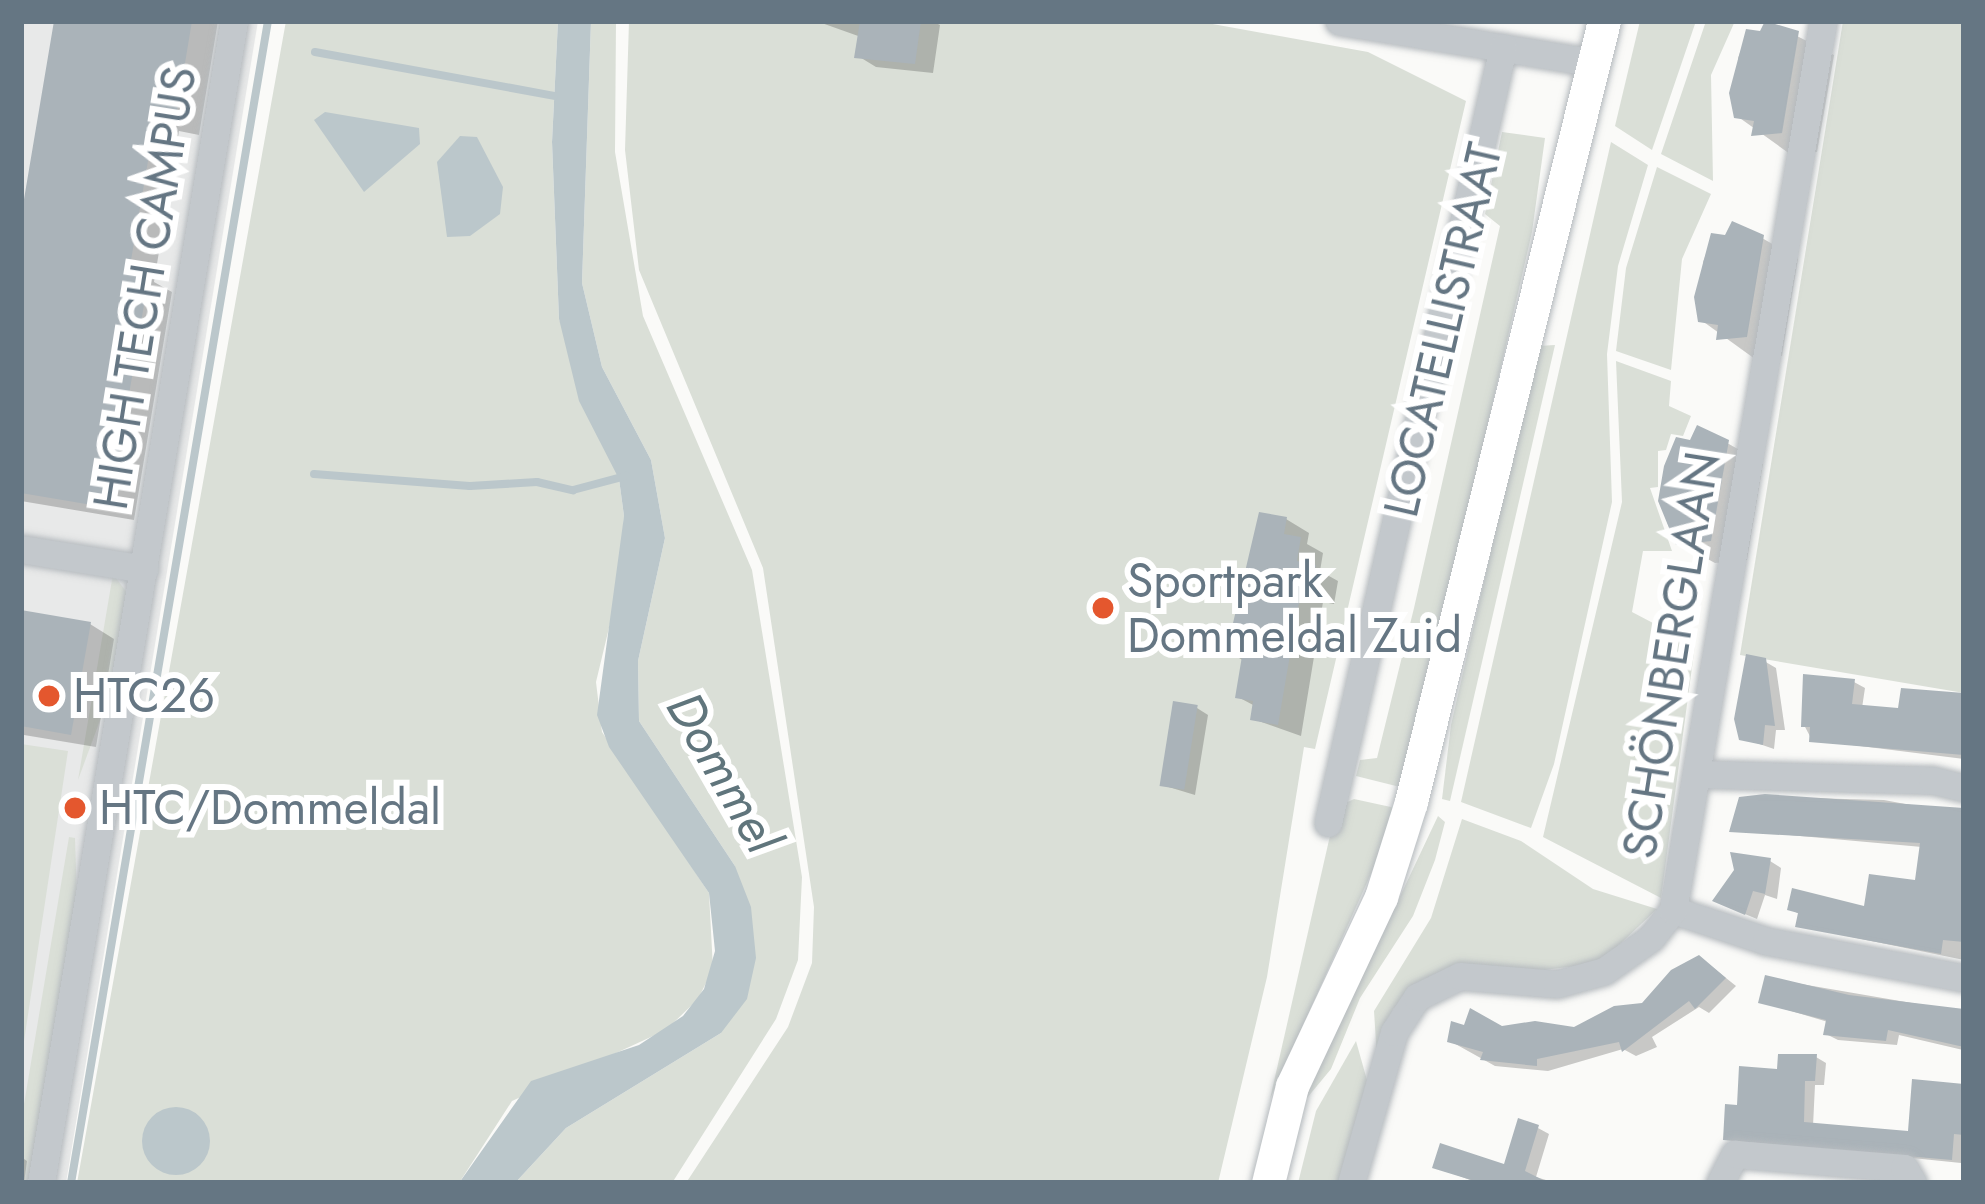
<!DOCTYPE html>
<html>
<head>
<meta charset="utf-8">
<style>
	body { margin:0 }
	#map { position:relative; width:1985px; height:1204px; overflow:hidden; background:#fafaf8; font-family:Jost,sans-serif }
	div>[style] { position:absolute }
	.built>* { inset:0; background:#e8e9e9 }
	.green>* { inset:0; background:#dadfd7 }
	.water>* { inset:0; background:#bbc7cb }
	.round { border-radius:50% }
	.shadow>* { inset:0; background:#0003 }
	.stream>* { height:8px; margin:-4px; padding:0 4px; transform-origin:4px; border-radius:4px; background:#bbc7cb }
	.building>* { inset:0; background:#aab3b9; transform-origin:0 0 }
	.roads { filter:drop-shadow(0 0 3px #b5babe) drop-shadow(0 0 3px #b5babe) }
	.minor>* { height:27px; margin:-13.5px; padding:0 13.5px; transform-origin:13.5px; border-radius:13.5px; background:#c3c8cc }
	.major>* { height:33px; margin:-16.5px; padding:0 16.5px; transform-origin:16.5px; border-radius:16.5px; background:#fff }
	.dots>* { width:33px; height:33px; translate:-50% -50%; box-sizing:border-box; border:6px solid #fff; border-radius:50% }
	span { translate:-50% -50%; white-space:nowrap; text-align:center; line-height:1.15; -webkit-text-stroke:12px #fff; paint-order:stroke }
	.street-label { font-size:48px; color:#657683 }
	.poi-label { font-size:48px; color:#657683 }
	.left { translate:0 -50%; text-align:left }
	.water-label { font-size:51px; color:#60757c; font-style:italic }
	.frame { position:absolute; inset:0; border:24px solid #657683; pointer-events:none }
</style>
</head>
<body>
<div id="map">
	<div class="built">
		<div style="clip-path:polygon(21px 21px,258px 21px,66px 1183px,21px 1183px)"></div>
	</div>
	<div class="green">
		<div style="clip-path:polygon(286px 21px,558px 21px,552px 142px,559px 319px,619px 479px,624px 516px,620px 582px,596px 682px,602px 732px,709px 893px,713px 969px,698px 999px,666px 1030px,512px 1101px,459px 1183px,77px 1183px)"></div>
		<div style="clip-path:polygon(591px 21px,616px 21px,615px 152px,643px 316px,752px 570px,802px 877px,798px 960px,776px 1019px,672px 1183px,515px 1183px,566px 1128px,721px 1033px,735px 866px,639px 721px,638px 661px,665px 538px,651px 460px,602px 367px,582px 283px)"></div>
		<div style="clip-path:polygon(629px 21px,1196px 21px,1368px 52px,1466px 101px,1315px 749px,1304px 747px,1267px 977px,1218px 1183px,686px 1183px,788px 1027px,812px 963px,814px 907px,763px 568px,639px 270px,625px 150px)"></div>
		<div style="clip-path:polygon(1640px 21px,1696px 21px,1652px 150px,1615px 126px)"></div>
		<div style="clip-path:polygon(1706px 21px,1735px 21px,1711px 75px,1713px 181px,1661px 154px)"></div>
		<div style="clip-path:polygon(1843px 21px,1964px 21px,1964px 693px,1740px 655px)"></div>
		<div style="clip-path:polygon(1502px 132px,1545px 138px,1532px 232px,1404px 788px,1356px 776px,1360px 760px,1377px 758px,1414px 608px,1500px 226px,1485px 214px)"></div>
		<div style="clip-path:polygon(1611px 142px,1648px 165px,1618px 266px,1607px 354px,1612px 502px,1554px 764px,1531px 828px,1461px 802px)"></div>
		<div style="clip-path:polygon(1657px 167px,1711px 194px,1682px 259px,1671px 370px,1616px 351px,1626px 268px)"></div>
		<div style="clip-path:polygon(1555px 345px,1450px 801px,1442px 799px,1451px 725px,1538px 346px)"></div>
		<div style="clip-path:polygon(1616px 361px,1671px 381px,1669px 406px,1691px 416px,1683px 436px,1671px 434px,1666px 450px,1658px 451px,1658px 487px,1650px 488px,1672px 551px,1643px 551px,1632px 612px,1695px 645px,1661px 898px,1543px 837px,1622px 502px)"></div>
		<div style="clip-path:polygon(113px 574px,128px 594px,109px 696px,78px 780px)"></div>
		<div style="clip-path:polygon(21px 744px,68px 751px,21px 1061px)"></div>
		<div style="clip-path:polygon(1354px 799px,1400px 809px,1270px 1099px,1329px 840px,1339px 806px)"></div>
		<div style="clip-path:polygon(1438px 816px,1445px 822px,1435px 860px,1413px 916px,1360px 998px,1331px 1069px,1302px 1104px)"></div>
		<div style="clip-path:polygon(1462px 819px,1521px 841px,1593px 889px,1657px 909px,1600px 963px,1416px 986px,1393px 1009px,1377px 1058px,1374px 1011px,1431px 918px)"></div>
		<div style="clip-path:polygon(69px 837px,75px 838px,77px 901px,30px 1183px,21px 1183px,21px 1122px)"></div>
		<div style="clip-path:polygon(1356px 1041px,1372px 1098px,1342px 1183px,1298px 1183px,1316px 1111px)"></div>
	</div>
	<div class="water">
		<div style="clip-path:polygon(558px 21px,591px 21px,582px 283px,602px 367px,651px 460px,665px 538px,638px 661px,639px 721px,735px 866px,751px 907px,756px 958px,747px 999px,721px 1033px,566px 1128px,515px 1183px,459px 1183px,531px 1081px,639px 1045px,683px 1016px,704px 989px,715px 951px,709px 893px,609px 747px,597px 715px,624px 516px,619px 479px,579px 401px,559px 319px,552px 142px)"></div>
		<div style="clip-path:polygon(325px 112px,419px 128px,420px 144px,364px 192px,314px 120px)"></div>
		<div style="clip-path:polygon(460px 136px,477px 137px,503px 187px,500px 214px,470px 236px,447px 237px,437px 162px)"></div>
		<div class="round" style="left:142px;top:1107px;width:68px;height:68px"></div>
	</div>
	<div class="shadow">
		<div style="clip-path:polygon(56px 21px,218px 21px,199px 135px,179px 131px,154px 282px,172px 292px,134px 520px,21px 501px,21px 231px)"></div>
		<div style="clip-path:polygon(816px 21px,932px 21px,940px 25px,933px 73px,876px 67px,858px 56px,861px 37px)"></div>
		<div style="clip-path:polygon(1768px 21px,1834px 55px,1817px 152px,1790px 154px,1737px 116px,1738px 58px,1748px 32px,1762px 35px)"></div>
		<div style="clip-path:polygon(1713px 236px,1762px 238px,1798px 259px,1782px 356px,1755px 359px,1701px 320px,1703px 262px)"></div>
		<div style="clip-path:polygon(1727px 443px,1763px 463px,1747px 560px,1715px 563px,1678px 543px)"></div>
		<div style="clip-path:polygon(1286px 519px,1309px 533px,1307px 544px,1323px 553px,1320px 571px,1338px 581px,1334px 604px,1323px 602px,1301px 736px,1253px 719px,1255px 706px,1238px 697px,1244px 661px,1229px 652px)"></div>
		<div style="clip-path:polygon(21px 613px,90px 624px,114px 639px,96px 747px,24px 735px,21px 754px)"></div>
		<div style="clip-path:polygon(1764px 661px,1776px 668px,1785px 730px,1776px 730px,1774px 749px,1742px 738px)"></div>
		<div style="clip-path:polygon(1854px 682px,1865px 688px,1862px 708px,1901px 712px,1964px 697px,1964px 759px,1812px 740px,1804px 725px)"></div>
		<div style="clip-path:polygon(1197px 708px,1208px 715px,1195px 795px,1162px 785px)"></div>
		<div style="clip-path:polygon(1765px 797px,1884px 800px,1964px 815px,1964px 960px,1798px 926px,1801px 915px,1790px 909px,1867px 910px,1917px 884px,1922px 847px,1732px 830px)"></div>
		<div style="clip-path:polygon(1770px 861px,1781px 868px,1777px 899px,1765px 895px,1757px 919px,1728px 907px)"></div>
		<div style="clip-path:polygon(1711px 966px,1736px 986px,1709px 1013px,1699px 1007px,1652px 1037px,1657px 1047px,1636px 1056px,1623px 1049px,1548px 1071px,1495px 1066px,1450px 1041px,1501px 1029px,1574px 1030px,1643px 1006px)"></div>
		<div style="clip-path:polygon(1767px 978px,1964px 1012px,1963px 1050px,1899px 1035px,1897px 1045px,1838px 1040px,1826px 1034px,1828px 1022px,1761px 1002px)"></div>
		<div style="clip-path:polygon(1816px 1057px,1826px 1063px,1824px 1085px,1815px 1085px,1813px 1126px,1911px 1134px,1964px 1087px,1961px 1163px,1726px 1139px,1740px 1109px,1780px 1072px)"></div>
		<div style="clip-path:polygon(1538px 1128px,1549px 1134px,1536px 1177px,1556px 1183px,1478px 1183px,1436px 1167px,1506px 1168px)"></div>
		<div style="clip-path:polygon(21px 1157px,27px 1161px,24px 1183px,21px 1183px)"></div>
	</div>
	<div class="stream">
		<div style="left:315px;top:52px;width:243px;rotate:10.4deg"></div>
		<div style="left:314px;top:474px;width:156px;rotate:4.4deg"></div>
		<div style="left:470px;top:486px;width:67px;rotate:-3.4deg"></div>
		<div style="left:537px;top:482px;width:37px;rotate:13deg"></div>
		<div style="left:573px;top:490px;width:55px;rotate:-14.8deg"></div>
		<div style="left:71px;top:1183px;width:1179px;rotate:-80.38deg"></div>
	</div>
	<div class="building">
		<div style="clip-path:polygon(54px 21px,192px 21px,175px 123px,155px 120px,129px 272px,149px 275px,110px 508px,21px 493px,21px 217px)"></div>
		<div style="clip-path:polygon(860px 21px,921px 21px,915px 64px,854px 58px)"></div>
		<div style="clip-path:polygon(1765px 21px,1799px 31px,1782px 133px,1751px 136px,1754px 121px,1734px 118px,1729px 93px,1746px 29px,1760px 31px)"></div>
		<div style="clip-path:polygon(1732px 221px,1764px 235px,1747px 337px,1716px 340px,1718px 325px,1698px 322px,1694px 297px,1711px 233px,1725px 235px)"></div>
		<div style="clip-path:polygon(1697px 425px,1729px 440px,1711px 541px,1676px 545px,1658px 501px,1664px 466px,1676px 437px,1690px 440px)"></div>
		<div style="clip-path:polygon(1259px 512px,1287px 517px,1284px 534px,1301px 537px,1297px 561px,1316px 565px,1311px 593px,1301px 591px,1278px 725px,1250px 720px,1253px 701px,1235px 698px,1242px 656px,1226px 653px)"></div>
		<div style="clip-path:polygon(21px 610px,91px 622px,71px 735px,21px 726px)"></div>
		<div style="clip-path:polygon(1746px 654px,1766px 658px,1775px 726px,1765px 725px,1763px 745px,1739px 740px,1734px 719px)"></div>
		<div style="clip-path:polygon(1803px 674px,1855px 679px,1852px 704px,1898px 708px,1901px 688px,1964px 693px,1964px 755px,1809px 742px,1810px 727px,1801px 727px)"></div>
		<div style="left:1173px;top:701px;width:25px;height:86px;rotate:9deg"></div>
		<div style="clip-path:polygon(1765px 794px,1964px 808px,1964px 942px,1943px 940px,1941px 954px,1795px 927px,1798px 913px,1787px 910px,1792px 888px,1864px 906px,1869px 874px,1915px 880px,1920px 843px,1729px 832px,1739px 797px)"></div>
		<div style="clip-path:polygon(1730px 852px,1771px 858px,1765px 894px,1753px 891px,1745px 915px,1712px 901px,1734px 870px)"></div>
		<div style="clip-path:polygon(1699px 955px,1726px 978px,1695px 1009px,1689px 1001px,1622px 1052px,1619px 1042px,1537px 1059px,1537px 1066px,1480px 1060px,1483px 1052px,1447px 1042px,1451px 1021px,1464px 1025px,1470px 1008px,1502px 1026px,1535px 1021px,1574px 1027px,1614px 1006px,1642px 1003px,1671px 970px)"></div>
		<div style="clip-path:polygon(1765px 975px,1849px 995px,1964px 1009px,1964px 1047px,1888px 1030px,1886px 1041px,1823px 1035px,1826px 1020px,1758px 1003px)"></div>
		<div style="clip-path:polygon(1778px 1054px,1817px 1054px,1815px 1081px,1805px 1081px,1804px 1122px,1908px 1131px,1912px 1079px,1964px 1084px,1964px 1135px,1954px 1134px,1952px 1160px,1723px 1140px,1725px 1104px,1737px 1105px,1739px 1066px,1777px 1069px)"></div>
		<div style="clip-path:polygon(1518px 1118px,1539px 1125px,1525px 1171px,1549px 1183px,1481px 1183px,1432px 1168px,1440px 1143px,1504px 1164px)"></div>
	</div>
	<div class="roads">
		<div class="minor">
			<div style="left:1339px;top:21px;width:259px;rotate:9.3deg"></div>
			<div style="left:21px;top:549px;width:125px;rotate:9.2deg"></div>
			<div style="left:1697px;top:774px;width:235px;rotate:1.5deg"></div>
			<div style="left:1932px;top:780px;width:33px;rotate:14deg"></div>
			<div style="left:1328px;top:823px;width:795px;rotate:-77.29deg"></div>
			<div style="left:1673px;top:910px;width:98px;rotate:18.4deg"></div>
			<div style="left:1766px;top:941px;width:201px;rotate:10.6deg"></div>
			<div style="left:41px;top:1183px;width:1178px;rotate:-80.57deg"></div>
			<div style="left:1351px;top:1183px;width:157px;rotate:-74.1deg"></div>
			<div style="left:1394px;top:1032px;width:42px;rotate:-56.7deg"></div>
			<div style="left:1417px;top:997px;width:48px;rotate:-26deg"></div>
			<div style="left:1460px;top:976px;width:97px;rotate:4.7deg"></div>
			<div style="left:1557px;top:984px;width:49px;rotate:-15.5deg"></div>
			<div style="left:1604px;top:971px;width:57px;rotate:-35.1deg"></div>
			<div style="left:1651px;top:938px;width:36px;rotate:-52deg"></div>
			<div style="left:1673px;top:910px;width:902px;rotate:-80.42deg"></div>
			<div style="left:1720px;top:1183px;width:33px;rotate:-63deg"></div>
			<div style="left:1735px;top:1154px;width:170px;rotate:4.7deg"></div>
			<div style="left:1904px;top:1168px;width:17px;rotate:59deg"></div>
		</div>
		<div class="major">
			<div style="left:1268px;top:1183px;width:100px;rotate:-76.1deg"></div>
			<div style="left:1292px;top:1086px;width:209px;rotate:-64.8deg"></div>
			<div style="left:1381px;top:897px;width:100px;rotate:-72.5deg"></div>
			<div style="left:1411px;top:802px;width:804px;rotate:-76.12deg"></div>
		</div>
	</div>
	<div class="dots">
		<div style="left:1103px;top:608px;background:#e4572e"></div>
		<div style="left:49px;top:696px;background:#e4572e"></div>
		<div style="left:75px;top:808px;background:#e4572e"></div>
	</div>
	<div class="street-label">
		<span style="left:145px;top:288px;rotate:-81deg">HIGH TECH CAMPUS</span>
		<span style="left:1443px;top:330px;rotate:-77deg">LOCATELLISTRAAT</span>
		<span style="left:1671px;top:655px;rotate:-81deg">SCHÖNBERGLAAN</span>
	</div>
	<div class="poi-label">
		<span class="left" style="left:1127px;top:608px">Sportpark<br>Dommeldal Zuid</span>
		<span class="left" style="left:73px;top:696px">HTC26</span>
		<span class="left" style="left:99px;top:808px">HTC/Dommeldal</span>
	</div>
	<div class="water-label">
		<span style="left:724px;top:772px;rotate:60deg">Dommel</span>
	</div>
	<div class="frame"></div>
</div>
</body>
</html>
